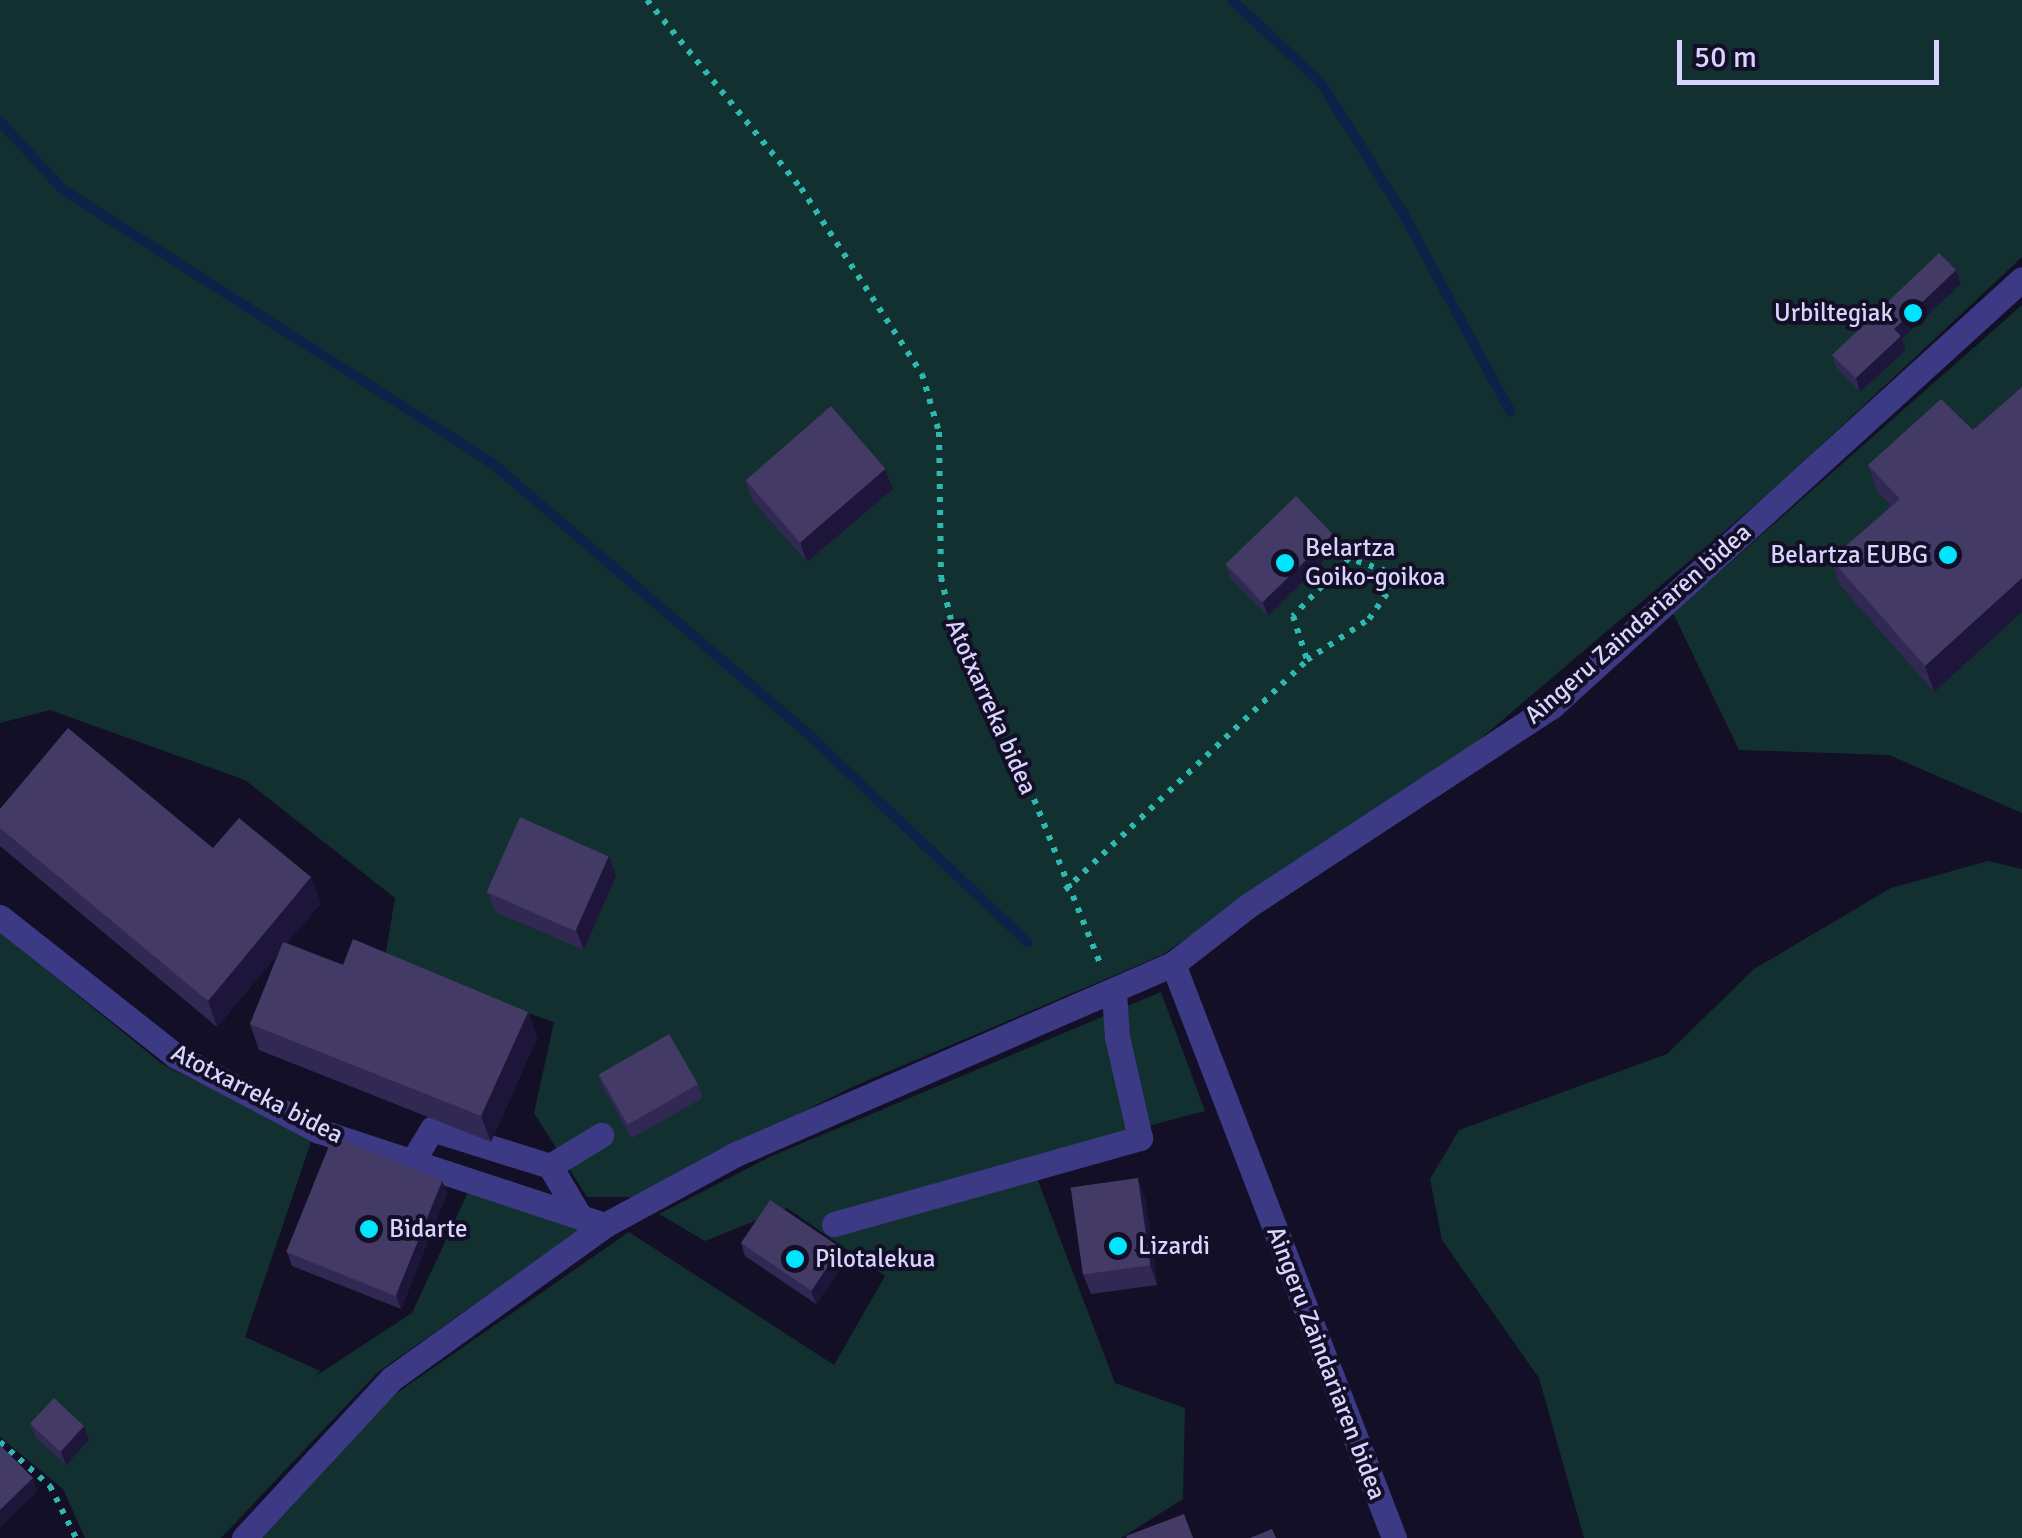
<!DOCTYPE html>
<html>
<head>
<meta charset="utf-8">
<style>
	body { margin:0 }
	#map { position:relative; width:2022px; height:1538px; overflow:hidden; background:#130f26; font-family:Signika,sans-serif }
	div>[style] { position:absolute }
	.green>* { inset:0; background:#12302f }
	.stream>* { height:10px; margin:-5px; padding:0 5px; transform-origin:5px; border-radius:5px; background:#0c2248 }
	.path>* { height:6px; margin-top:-3px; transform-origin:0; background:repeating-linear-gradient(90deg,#2fb8b0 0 5px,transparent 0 13px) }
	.minor>* { height:25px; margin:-12.5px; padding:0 12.5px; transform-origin:12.5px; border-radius:12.5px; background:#3d3a85 }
	.wall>* { inset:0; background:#312854 }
	.shaded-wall>* { inset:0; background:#1d163a }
	.building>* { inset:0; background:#433a66; transform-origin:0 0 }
	.dots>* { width:28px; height:28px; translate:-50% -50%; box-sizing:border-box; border:5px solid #130f26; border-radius:50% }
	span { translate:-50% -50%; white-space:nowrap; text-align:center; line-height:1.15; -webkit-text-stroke:8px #130f26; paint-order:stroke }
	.poi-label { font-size:25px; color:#d9d4ff }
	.right { translate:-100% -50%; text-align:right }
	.left { translate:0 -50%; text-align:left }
	.street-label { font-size:25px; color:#d9d4ff }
	.scale { position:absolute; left:1677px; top:40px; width:262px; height:45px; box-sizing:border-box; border:5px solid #d9d4ff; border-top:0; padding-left:12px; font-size:30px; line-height:35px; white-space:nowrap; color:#d9d4ff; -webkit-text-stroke:8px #130f26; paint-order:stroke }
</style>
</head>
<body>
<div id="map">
	<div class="green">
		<div style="clip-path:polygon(0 0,2022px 0,2022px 257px,1780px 484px,1472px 746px,1162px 955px,850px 1088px,636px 1197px,587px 1197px,534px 1113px,554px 1022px,384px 963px,395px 898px,245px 780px,50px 710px,0 723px)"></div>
		<div style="clip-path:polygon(2022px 305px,2022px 813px,1889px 755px,1739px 750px,1673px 613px)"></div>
		<div style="clip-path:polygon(1988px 861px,2022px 869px,2022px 1538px,1584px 1538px,1539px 1378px,1442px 1240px,1430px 1179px,1459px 1130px,1667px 1054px,1754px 969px,1891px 888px)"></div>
		<div style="clip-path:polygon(0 932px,162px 1064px,312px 1139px,245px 1337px,320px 1371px,314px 1377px,412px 1313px,469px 1190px,580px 1230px,378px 1372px,221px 1538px,85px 1538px,63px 1489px,0 1437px)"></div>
		<div style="clip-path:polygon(1161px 992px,1205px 1111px,1029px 1157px,1115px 1383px,1185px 1408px,1183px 1499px,1121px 1538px,258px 1538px,394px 1395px,629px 1232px,834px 1365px,885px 1276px,787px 1208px,705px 1241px,659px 1214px,772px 1156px)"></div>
	</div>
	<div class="stream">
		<div style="left:1232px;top:0;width:122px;rotate:43deg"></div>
		<div style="left:1321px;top:83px;width:156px;rotate:57.8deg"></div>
		<div style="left:1404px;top:215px;width:223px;rotate:61.6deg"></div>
		<div style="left:0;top:121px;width:92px;rotate:47.6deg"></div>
		<div style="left:62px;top:189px;width:510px;rotate:32.51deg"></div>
		<div style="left:492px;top:463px;width:416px;rotate:40.6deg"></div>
		<div style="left:808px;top:734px;width:302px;rotate:43.5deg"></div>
	</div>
	<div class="path">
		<div style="left:647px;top:0;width:243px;rotate:50.7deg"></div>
		<div style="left:801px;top:188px;width:222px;rotate:57deg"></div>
		<div style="left:922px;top:374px;width:60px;rotate:73.7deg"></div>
		<div style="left:939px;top:432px;width:145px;rotate:89.2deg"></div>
		<div style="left:941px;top:577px;width:53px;rotate:77deg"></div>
		<div style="left:953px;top:629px;width:111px;rotate:62deg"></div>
		<div style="left:1005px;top:727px;width:254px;rotate:68.1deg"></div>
		<div style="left:1065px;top:890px;width:334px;rotate:-43.5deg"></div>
		<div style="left:1307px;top:660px;width:74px;rotate:-33.5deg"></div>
		<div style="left:1369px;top:619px;width:37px;rotate:-55deg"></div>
		<div style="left:1390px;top:589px;width:18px;rotate:-103deg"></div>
		<div style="left:1386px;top:571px;width:39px;rotate:-161deg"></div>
		<div style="left:1349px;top:558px;width:81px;rotate:134deg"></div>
		<div style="left:1293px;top:616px;width:46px;rotate:72.3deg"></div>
		<div style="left:0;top:1442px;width:67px;rotate:41.3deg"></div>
		<div style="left:50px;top:1486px;width:58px;rotate:63.4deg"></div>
	</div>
	<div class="minor">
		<div style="left:0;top:917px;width:224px;rotate:38.3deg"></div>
		<div style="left:176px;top:1056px;width:161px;rotate:27.7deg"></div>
		<div style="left:319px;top:1131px;width:301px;rotate:18.2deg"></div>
		<div style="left:1173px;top:964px;width:615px;rotate:68.94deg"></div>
		<div style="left:412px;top:1162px;width:39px;rotate:-59deg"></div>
		<div style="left:432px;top:1129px;width:124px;rotate:17.4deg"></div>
		<div style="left:580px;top:1217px;width:59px;rotate:-120.5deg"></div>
		<div style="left:550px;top:1166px;width:60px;rotate:-31.3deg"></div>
		<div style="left:834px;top:1224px;width:318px;rotate:-15.7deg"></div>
		<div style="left:1140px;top:1138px;width:104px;rotate:-102.8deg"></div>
		<div style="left:1117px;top:1037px;width:45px;rotate:-93.8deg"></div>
		<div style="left:244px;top:1538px;width:217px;rotate:-47.2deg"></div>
		<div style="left:391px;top:1379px;width:264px;rotate:-35.7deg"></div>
		<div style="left:605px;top:1225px;width:149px;rotate:-28.5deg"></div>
		<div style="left:736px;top:1154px;width:477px;rotate:-23.5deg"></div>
		<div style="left:1173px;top:964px;width:96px;rotate:-37.8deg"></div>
		<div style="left:1249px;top:905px;width:361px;rotate:-33.3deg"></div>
		<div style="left:1551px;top:707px;width:636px;rotate:-42.26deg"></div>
	</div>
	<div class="wall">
		<div style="clip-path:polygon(1956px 270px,1961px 284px,1902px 339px,1906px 350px,1860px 392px,1837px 368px,1832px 355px)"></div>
		<div style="clip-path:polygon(2022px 387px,2022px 612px,1934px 692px,1840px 585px,1831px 559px,1891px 506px,1877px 491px,1868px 465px,1973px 430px)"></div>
		<div style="clip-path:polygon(885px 469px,893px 489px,807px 562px,752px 500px,745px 480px)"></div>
		<div style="clip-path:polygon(1338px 547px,1268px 616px,1231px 579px,1226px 565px)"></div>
		<div style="clip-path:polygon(0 809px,213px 848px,321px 903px,287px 943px,343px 965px,528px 1012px,537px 1038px,491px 1142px,259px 1050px,250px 1024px,278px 954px,217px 1027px,0 846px)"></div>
		<div style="clip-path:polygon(616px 876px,584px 950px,495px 912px,488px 892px)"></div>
		<div style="clip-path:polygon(598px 1074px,698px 1084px,703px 1098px,632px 1138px,603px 1088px)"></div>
		<div style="clip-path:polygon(447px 1193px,401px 1309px,292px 1266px,287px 1252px)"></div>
		<div style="clip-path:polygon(1145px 1198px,1157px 1285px,1091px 1294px,1083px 1274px)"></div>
		<div style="clip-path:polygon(741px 1243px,840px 1248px,845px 1262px,816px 1304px,745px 1256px)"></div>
		<div style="clip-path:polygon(30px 1423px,84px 1426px,89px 1440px,66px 1465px,35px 1437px)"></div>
	</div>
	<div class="shaded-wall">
		<div style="clip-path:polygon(1956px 270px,1961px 284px,1902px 339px,1906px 350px,1860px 392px,1856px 378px,1894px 329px)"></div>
		<div style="clip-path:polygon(885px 469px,893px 489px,807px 562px,800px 542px)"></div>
		<div style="clip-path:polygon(1333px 534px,1338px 547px,1268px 616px,1263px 602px)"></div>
		<div style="clip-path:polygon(2022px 578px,2022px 612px,1934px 692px,1925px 666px)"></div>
		<div style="clip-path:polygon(609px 856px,616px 876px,584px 950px,576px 930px)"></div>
		<div style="clip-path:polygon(311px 877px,321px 903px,217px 1027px,208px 1001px)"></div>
		<div style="clip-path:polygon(528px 1012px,537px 1038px,491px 1142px,481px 1116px)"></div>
		<div style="clip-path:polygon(1138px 1178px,1145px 1198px,1157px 1285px,1150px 1265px)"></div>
		<div style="clip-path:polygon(442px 1180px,447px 1193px,401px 1309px,396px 1295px)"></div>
		<div style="clip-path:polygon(840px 1248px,845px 1262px,816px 1304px,811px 1291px)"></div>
		<div style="clip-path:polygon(84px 1426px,89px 1440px,66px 1465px,61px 1452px)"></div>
		<div style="clip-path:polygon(33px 1478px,38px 1491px,0 1528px,0 1510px)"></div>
	</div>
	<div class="building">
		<div style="clip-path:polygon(1939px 253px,1956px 270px,1894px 329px,1901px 336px,1856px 378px,1832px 355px)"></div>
		<div style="clip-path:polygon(2022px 387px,2022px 578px,1925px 666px,1831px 559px,1900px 499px,1868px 465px,1941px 399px,1973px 430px)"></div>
		<div style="left:831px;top:406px;width:83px;height:113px;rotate:49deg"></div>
		<div style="left:1296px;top:496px;width:53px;height:98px;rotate:46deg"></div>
		<div style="clip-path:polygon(68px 728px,213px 848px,239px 818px,311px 877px,208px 1001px,0 828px,0 809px)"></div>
		<div style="left:520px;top:817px;width:97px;height:82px;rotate:24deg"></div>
		<div style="clip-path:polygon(353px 939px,528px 1012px,481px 1116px,250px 1024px,283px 942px,343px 965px)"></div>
		<div style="left:669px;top:1034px;width:58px;height:81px;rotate:60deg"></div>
		<div style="left:333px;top:1136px;width:118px;height:125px;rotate:22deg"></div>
		<div style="left:1138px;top:1178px;width:88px;height:68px;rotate:82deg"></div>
		<div style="left:770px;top:1200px;width:85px;height:52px;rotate:34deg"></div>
		<div style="left:54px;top:1398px;width:41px;height:35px;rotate:43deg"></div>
		<div style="clip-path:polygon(0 1445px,33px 1478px,0 1510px)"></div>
		<div style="clip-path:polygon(1184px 1514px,1193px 1538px,1127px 1538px,1126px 1536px)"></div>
		<div style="clip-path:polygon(1272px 1529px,1276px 1538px,1250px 1538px)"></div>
	</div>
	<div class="dots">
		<div style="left:1913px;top:313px;background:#00e5ff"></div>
		<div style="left:1948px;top:555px;background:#00e5ff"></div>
		<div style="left:1285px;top:563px;background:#00e5ff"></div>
		<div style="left:369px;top:1229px;background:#00e5ff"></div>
		<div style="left:1118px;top:1246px;background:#00e5ff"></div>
		<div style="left:795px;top:1259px;background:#00e5ff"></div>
	</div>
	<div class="poi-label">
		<span class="right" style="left:1893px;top:313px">Urbiltegiak</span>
		<span class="left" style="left:1305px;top:563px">Belartza<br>Goiko-goikoa</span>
		<span class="right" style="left:1928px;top:555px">Belartza EUBG</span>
		<span class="left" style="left:389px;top:1229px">Bidarte</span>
		<span class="left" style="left:1138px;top:1246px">Lizardi</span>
		<span class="left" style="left:815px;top:1259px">Pilotalekua</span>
	</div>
	<div class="street-label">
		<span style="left:1638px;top:624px;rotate:-41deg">Aingeru Zaindariaren bidea</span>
		<span style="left:991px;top:707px;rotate:66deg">Atotxarreka bidea</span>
		<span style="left:257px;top:1094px;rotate:27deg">Atotxarreka bidea</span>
		<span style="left:1326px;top:1363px;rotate:69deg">Aingeru Zaindariaren bidea</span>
	</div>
	<div class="scale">50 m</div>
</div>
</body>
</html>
